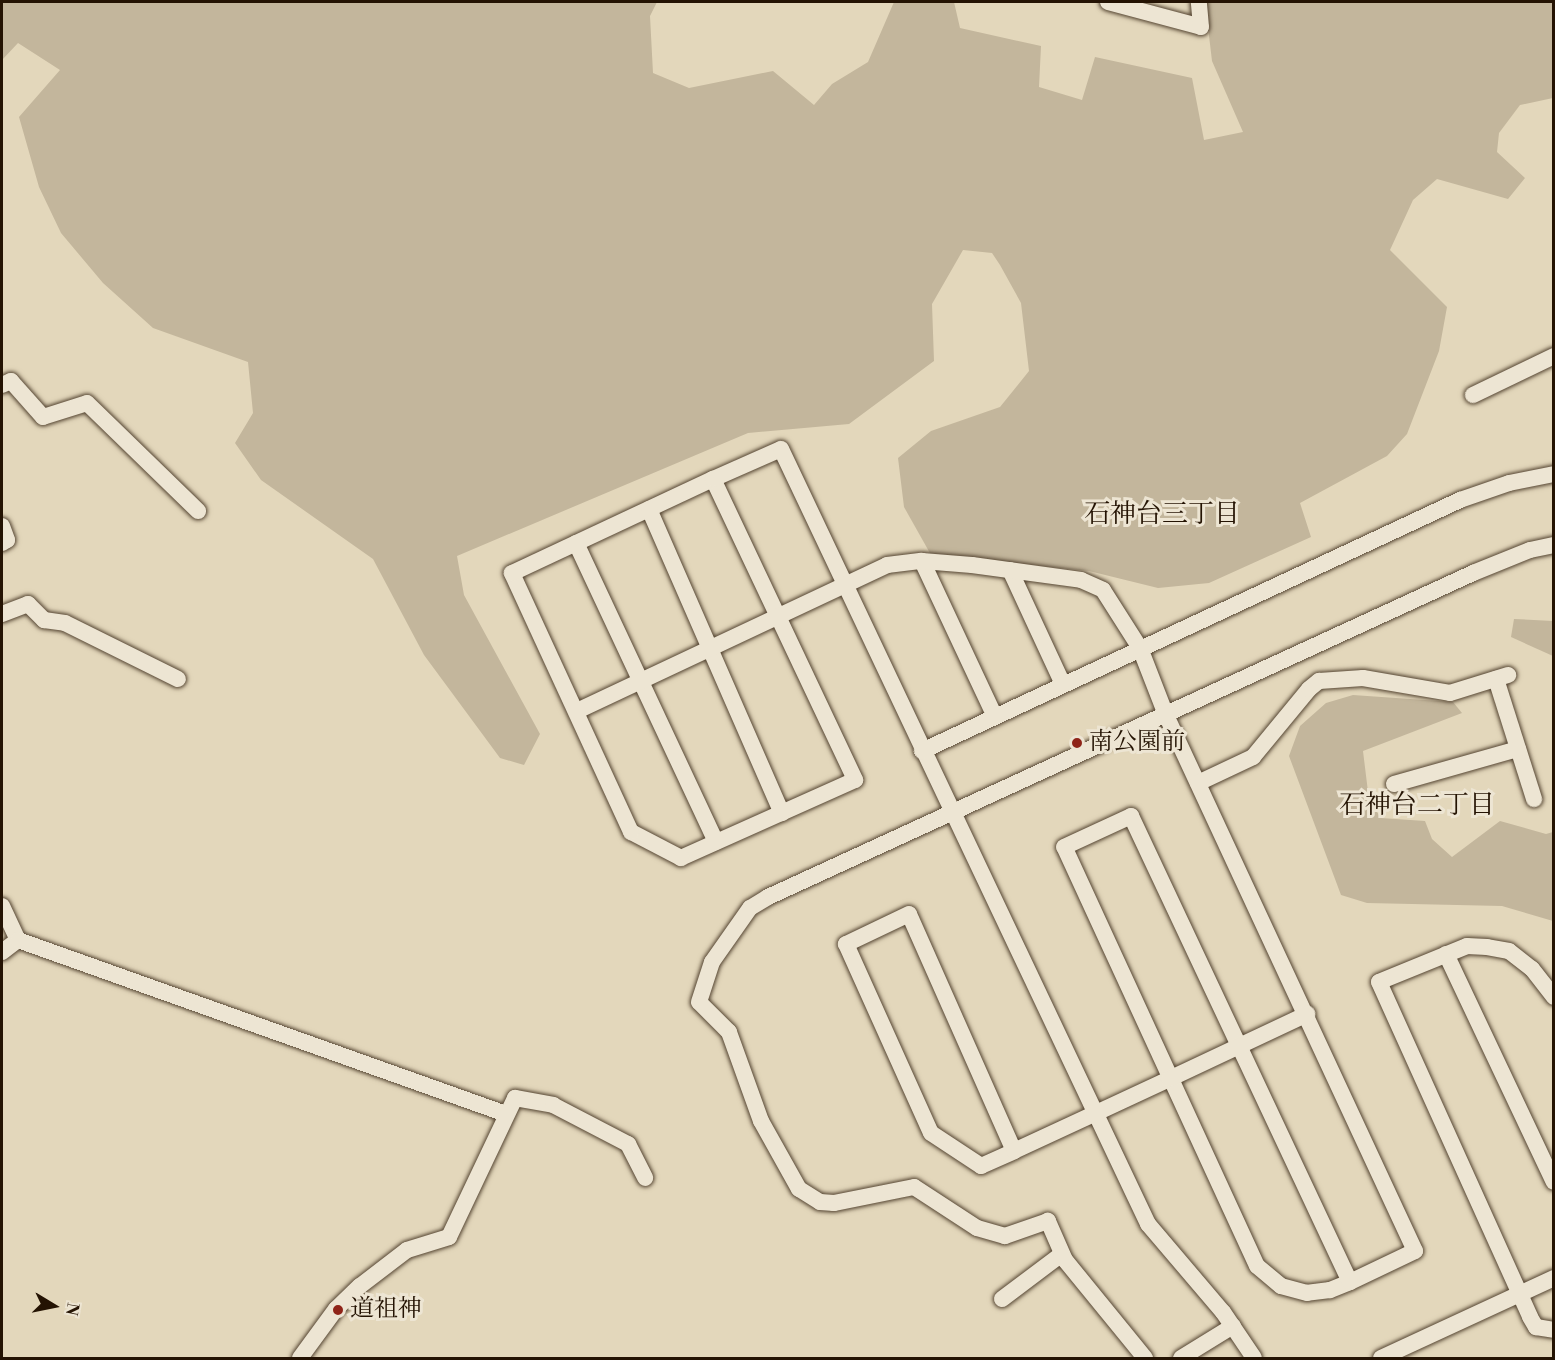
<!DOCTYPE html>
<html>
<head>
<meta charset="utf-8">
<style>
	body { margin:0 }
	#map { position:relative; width:1555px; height:1360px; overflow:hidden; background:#e3d7bb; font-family:"Libre Bodoni","Noto Serif JP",serif }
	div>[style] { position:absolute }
	.green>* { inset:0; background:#c3b69c }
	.roads { filter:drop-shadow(0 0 2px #544431) drop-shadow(0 0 2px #544431) }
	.minor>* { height:16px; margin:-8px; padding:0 8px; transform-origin:8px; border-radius:8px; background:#ede5d3 }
	.dots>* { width:16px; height:16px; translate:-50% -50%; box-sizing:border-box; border:3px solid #ede5d3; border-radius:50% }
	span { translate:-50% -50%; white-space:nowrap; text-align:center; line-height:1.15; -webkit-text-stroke:6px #ede5d3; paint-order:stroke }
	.poi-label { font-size:24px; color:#241303 }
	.left { translate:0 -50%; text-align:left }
	.neighbourhood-label { font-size:26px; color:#241303 }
	.frame { position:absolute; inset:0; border:3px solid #241303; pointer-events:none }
	.north { position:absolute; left:24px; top:1276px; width:60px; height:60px; -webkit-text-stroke:4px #ede5d3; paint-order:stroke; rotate:100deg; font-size:16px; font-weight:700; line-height:24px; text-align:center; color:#241303 }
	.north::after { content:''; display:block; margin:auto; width:21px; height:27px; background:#241303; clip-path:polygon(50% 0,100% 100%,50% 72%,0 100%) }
</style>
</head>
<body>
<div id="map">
	<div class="green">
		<div style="clip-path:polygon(2px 2px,657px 2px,650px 16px,653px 73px,689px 88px,773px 71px,814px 105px,832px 84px,868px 62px,894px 2px,954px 2px,960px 28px,1041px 46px,1039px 87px,1082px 100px,1095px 57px,1192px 78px,1204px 140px,1243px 132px,1212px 61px,1205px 2px,1554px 2px,1553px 98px,1520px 105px,1499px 133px,1497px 152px,1525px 178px,1508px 199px,1437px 179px,1413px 200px,1390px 250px,1447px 307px,1439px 351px,1407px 434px,1387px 456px,1300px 503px,1311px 537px,1209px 583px,1158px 588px,1089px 571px,931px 555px,904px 507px,898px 458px,931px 431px,1000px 407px,1029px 371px,1021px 303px,1000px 265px,992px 253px,963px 250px,932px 304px,934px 361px,849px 424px,748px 433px,457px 556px,464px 595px,540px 734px,524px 765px,500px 758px,424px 655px,373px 559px,261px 480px,235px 443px,253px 413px,248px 362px,153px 328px,103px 283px,61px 233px,39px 187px,19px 117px,60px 70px,18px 43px,2px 60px)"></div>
		<div style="clip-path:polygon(1514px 619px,1553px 621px,1553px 656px,1511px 637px)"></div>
		<div style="clip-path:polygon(1353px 695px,1453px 702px,1462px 713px,1363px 751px,1369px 800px,1381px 818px,1425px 821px,1432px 839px,1452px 857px,1500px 821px,1546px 834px,1553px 832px,1553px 921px,1502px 906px,1367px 903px,1341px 895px,1289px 756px,1300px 726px,1326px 703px)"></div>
	</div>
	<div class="roads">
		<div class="minor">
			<div style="left:1108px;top:2px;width:96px;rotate:15deg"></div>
			<div style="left:1201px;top:27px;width:25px;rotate:-95deg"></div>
			<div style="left:2px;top:385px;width:10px;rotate:-24deg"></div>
			<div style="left:11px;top:381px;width:48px;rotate:48.4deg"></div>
			<div style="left:43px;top:417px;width:46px;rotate:-17.7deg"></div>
			<div style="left:87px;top:403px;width:155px;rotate:44.2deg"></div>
			<div style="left:1473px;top:395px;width:90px;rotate:-25.7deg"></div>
			<div style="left:713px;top:479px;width:333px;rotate:64.7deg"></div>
			<div style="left:855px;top:780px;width:191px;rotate:155.9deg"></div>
			<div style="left:681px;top:858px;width:56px;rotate:-152.5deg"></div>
			<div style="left:631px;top:832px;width:285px;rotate:-114.7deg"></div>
			<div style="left:512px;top:573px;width:222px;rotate:-25.1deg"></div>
			<div style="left:713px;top:479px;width:74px;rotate:-23.8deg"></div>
			<div style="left:781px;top:449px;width:858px;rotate:64.66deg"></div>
			<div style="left:1148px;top:1224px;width:116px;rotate:49.6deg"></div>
			<div style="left:1223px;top:1312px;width:55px;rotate:56deg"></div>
			<div style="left:649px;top:509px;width:332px;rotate:66.4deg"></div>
			<div style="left:2px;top:526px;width:15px;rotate:70deg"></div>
			<div style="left:7px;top:540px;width:6px;rotate:149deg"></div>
			<div style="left:576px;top:543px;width:330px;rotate:64.9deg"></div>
			<div style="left:922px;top:561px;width:170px;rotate:64.9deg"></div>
			<div style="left:1010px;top:570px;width:126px;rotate:65.1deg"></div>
			<div style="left:2px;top:614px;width:28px;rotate:-21deg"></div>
			<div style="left:28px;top:604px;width:23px;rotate:45deg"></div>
			<div style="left:44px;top:620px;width:21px;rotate:8deg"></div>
			<div style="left:65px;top:623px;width:126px;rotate:26.4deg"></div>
			<div style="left:1496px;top:679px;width:126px;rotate:72.4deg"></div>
			<div style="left:577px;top:711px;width:343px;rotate:-25.2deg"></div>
			<div style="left:887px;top:565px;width:35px;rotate:-7deg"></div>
			<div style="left:922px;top:561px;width:50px;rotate:4.6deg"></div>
			<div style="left:972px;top:565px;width:110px;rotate:7.8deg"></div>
			<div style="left:1081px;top:580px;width:24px;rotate:24deg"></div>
			<div style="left:1103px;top:590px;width:69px;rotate:57.5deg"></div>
			<div style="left:1140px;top:648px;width:72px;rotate:68.8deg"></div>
			<div style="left:1166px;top:715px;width:591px;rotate:65.08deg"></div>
			<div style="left:1415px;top:1251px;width:72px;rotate:154.5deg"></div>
			<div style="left:1350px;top:1282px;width:22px;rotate:158deg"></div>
			<div style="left:1330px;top:1290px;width:23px;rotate:173deg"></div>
			<div style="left:1307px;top:1293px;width:27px;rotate:-165deg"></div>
			<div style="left:1281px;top:1286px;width:31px;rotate:-140deg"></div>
			<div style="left:1257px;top:1266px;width:461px;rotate:-114.7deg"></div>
			<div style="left:1064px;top:847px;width:74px;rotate:-24.8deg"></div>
			<div style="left:1131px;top:816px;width:515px;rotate:64.83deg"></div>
			<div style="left:922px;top:751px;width:594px;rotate:-25.01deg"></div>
			<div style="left:1460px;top:500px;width:52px;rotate:-19.1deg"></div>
			<div style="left:1509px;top:483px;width:46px;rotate:-11.3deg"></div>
			<div style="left:1198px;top:783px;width:61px;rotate:-25.3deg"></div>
			<div style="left:1253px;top:757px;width:88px;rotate:-50.5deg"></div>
			<div style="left:1309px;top:689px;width:13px;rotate:-39deg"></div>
			<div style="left:1319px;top:681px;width:44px;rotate:-3.9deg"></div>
			<div style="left:1363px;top:678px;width:88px;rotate:9.8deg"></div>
			<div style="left:1450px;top:693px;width:61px;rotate:-17.2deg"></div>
			<div style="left:1394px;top:784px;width:129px;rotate:-15.8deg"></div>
			<div style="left:2px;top:906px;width:38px;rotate:65deg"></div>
			<div style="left:2px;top:952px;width:20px;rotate:-37deg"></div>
			<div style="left:18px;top:940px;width:518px;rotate:19.62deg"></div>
			<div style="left:1446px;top:954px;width:252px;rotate:64.7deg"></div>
			<div style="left:1554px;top:997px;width:36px;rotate:-128deg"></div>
			<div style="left:1532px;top:969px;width:29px;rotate:-142deg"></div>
			<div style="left:1509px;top:951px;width:22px;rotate:-170deg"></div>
			<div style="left:1487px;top:947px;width:20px;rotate:-177deg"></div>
			<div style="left:1467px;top:946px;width:95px;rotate:157.8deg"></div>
			<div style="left:1379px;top:982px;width:367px;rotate:65.7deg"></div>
			<div style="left:1530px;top:1317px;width:12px;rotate:59deg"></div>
			<div style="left:1536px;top:1327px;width:18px;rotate:9deg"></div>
			<div style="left:1014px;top:1151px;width:259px;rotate:-113.9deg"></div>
			<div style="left:909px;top:914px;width:70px;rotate:154.5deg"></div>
			<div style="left:846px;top:944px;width:207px;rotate:65.8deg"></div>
			<div style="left:931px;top:1133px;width:60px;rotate:33.4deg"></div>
			<div style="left:981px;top:1166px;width:36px;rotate:-24deg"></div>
			<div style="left:1014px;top:1151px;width:88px;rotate:-24.8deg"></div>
			<div style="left:1094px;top:1114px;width:83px;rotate:-25deg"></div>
			<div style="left:1169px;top:1079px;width:153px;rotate:-25.2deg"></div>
			<div style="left:1002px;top:1299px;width:75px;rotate:-36.9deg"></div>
			<div style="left:300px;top:1358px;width:61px;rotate:-53.7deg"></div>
			<div style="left:336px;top:1309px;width:33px;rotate:-44deg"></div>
			<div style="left:360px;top:1286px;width:59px;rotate:-37.5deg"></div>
			<div style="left:407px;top:1250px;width:44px;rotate:-17.2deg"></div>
			<div style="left:449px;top:1237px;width:154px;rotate:-64.6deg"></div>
			<div style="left:515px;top:1098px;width:39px;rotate:10deg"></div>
			<div style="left:553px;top:1105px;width:85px;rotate:27.5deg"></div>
			<div style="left:628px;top:1144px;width:38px;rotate:63deg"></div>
			<div style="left:1145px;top:1358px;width:127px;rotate:-129.2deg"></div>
			<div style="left:1065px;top:1260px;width:43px;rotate:-113.6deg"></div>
			<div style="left:1048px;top:1221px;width:46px;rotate:160.8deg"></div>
			<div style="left:1005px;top:1236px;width:29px;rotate:-164deg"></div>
			<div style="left:977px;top:1228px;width:75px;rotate:-146.9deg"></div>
			<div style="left:914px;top:1187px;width:82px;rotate:168.7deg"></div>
			<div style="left:834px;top:1203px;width:14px;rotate:-176deg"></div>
			<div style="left:820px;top:1202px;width:25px;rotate:-148deg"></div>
			<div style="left:799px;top:1189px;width:78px;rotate:-119.2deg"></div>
			<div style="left:761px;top:1121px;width:95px;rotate:-109.8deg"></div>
			<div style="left:729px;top:1032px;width:42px;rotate:-135deg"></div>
			<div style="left:699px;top:1002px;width:42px;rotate:-72deg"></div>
			<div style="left:712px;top:962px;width:66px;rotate:-54.9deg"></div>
			<div style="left:750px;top:908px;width:21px;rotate:-31deg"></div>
			<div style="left:768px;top:897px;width:776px;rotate:-24.68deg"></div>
			<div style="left:1473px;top:573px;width:61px;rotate:-22deg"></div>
			<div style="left:1530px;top:550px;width:25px;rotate:-12deg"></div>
			<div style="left:1181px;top:1358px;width:61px;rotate:-31.6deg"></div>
			<div style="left:1381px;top:1358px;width:191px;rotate:-24.8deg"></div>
		</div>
	</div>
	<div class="dots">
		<div style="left:1077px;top:743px;background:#8f2418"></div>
		<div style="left:338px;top:1310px;background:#8f2418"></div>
	</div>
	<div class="poi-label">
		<span class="left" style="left:1089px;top:743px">南公園前</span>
		<span class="left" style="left:350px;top:1310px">道祖神</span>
	</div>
	<div class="neighbourhood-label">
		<span style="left:1162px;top:515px">石神台三丁目</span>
		<span style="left:1417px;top:806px">石神台二丁目</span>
	</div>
	<div class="frame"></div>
	<div class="north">N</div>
</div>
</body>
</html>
